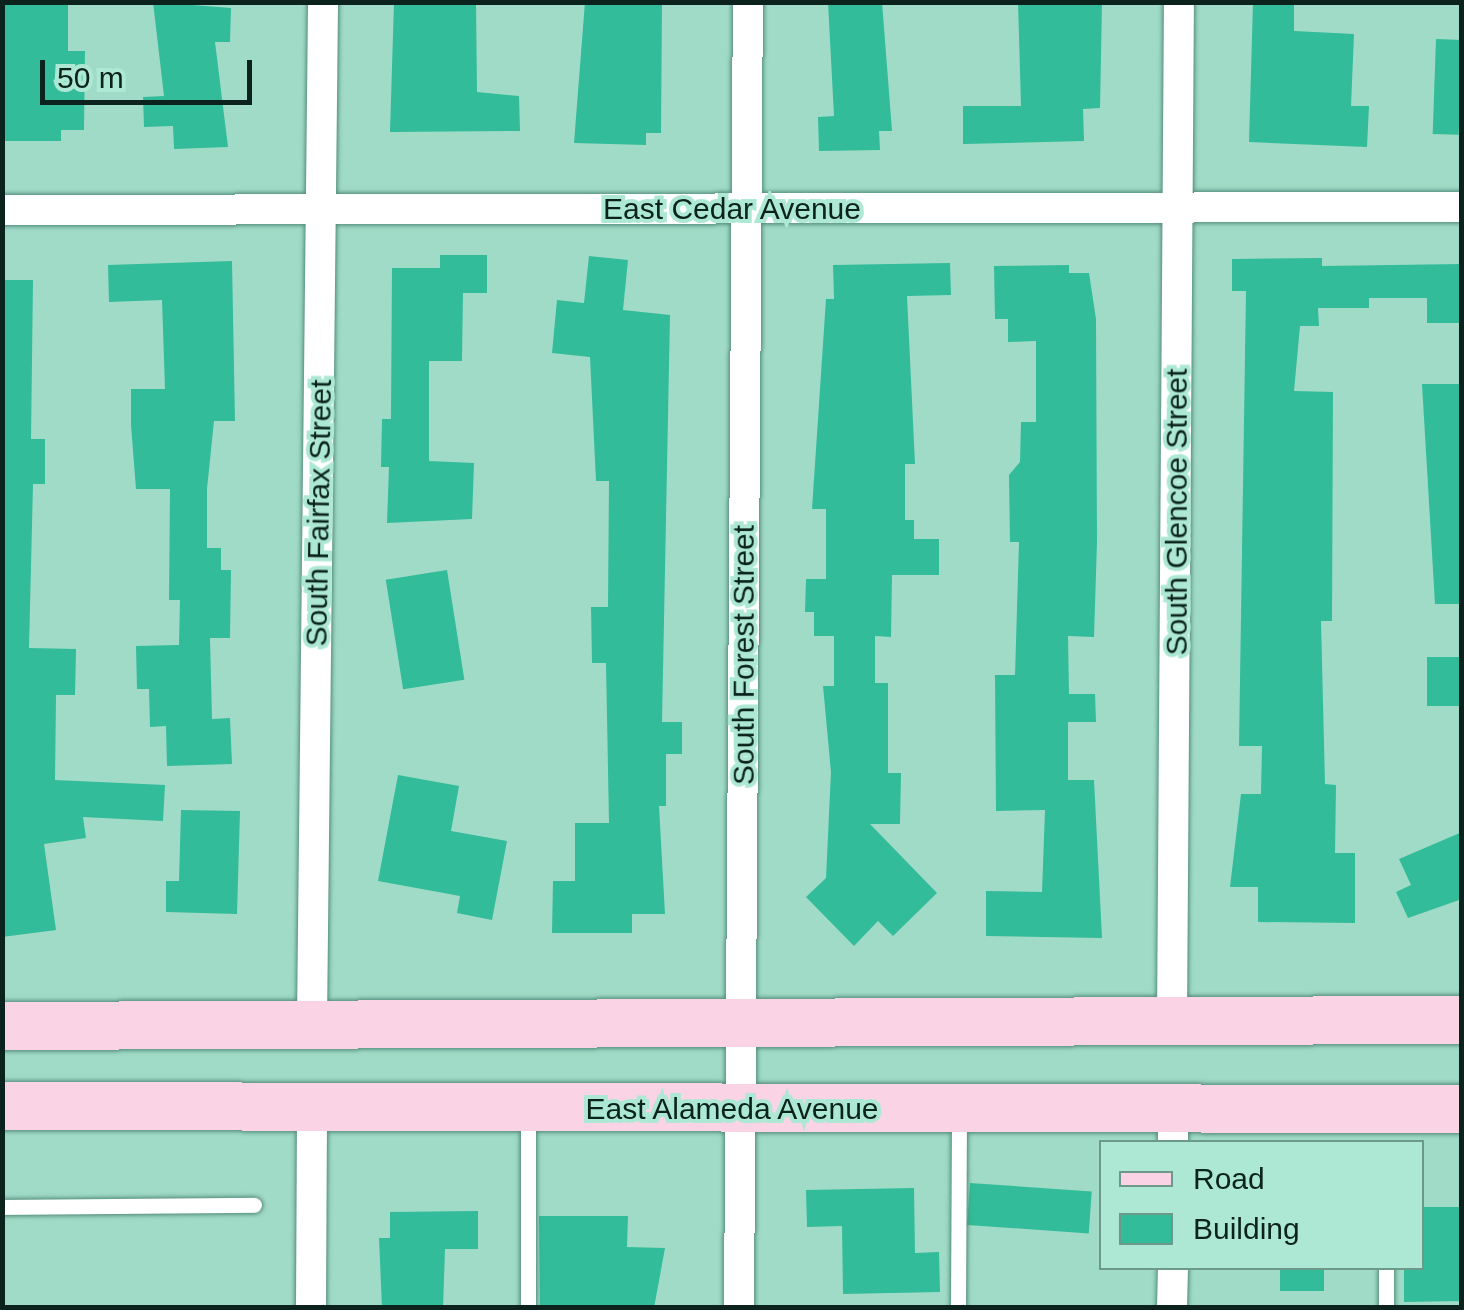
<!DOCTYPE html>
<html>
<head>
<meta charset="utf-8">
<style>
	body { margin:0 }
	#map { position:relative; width:1464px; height:1310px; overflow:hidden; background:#a0dbc7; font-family:Helvetica,sans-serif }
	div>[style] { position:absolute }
	.building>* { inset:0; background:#32bc99; transform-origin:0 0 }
	.roads { filter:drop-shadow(0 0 2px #548d7b) drop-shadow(0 0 2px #548d7b) }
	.lane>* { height:15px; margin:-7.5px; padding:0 7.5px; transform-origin:7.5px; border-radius:7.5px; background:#fff }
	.street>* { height:30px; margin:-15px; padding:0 15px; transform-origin:15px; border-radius:15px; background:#fff }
	.primary>* { height:48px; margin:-24px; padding:0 24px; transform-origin:24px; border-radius:24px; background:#fad4e5 }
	span { translate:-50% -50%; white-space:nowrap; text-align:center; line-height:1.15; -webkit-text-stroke:8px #ade8d4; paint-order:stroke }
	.street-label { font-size:30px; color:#0b231c }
	.frame { position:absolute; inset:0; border:5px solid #0b231c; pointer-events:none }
	.legend { position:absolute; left:1099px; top:1140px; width:325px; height:130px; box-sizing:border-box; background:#ade8d4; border:2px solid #6c998a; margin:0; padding:12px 18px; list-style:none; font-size:30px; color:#0b231c }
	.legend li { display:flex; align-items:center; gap:20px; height:50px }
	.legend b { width:50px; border:2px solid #6c998a }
	.scale { position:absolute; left:40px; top:60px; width:212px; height:45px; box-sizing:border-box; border:5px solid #0b231c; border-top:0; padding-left:12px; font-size:30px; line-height:35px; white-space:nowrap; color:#0b231c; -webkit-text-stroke:8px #ade8d4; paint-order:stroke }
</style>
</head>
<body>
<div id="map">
	<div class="building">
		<div style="clip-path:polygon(2px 2px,68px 2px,68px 51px,85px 51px,84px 130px,61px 130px,61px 141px,2px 141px)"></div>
		<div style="clip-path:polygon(153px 2px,231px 8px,230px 42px,215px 42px,228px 147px,174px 149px,173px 126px,144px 127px,143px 97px,164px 96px)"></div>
		<div style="clip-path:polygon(394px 2px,476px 2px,477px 92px,519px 96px,520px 131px,390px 132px)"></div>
		<div style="clip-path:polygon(585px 2px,662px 2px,661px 133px,646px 133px,646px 145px,574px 143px)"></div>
		<div style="clip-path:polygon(828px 2px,882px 2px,892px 131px,879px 131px,880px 150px,819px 151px,818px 117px,834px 116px)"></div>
		<div style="clip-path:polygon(1018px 2px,1102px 2px,1100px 108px,1083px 109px,1084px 141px,963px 144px,963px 106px,1021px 106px)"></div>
		<div style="clip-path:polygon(1253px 2px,1294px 2px,1294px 31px,1354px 34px,1351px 106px,1369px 106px,1367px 147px,1249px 142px)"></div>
		<div style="left:1436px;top:39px;width:26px;height:95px;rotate:2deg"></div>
		<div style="clip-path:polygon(440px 255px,487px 255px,487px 293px,463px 293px,462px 361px,429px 361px,429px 461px,474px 463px,472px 519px,387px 523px,389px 467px,381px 467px,382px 419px,391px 419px,392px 268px,440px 268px)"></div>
		<div style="clip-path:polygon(589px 256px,628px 260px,623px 310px,670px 315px,662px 722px,682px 722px,682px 754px,666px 754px,666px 806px,659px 806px,665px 914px,632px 914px,632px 933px,552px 933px,553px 881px,575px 881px,575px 823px,609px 823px,606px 663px,592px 663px,591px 607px,608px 607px,609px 481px,596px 481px,590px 357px,552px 353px,557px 300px,584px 303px)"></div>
		<div style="clip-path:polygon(1322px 258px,1322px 266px,1462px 264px,1462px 323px,1427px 323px,1427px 298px,1369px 298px,1369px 308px,1318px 308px,1319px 326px,1300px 326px,1294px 391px,1333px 392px,1332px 621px,1321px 621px,1325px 784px,1336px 785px,1335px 853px,1355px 853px,1355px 923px,1258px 922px,1258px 887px,1230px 887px,1241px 794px,1261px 794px,1262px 746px,1239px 746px,1246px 291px,1232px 291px,1232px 259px)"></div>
		<div style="clip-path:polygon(232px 261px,235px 421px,214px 421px,207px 489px,207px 548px,221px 548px,221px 570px,231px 570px,230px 638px,210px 638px,212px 719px,230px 718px,232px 764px,167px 766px,166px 726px,150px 727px,149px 689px,137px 689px,136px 646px,179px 645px,180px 600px,169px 600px,170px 489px,136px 489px,131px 425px,131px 389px,165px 389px,162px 300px,109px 302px,108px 265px)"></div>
		<div style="clip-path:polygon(950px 263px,951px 295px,907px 296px,915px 464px,905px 464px,905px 520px,914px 520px,914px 539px,939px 539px,939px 575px,892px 575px,891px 637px,875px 636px,875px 683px,888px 683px,888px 773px,901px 773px,900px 824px,870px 824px,937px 893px,893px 936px,878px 921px,854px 946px,806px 897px,826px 878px,831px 772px,823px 686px,834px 686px,834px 636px,814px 636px,814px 612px,805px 612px,806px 579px,826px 579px,826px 509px,812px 509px,826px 299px,834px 299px,833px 265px)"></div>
		<div style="clip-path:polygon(1069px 265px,1069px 273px,1089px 273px,1096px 319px,1097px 542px,1094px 637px,1068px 636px,1069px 694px,1095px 694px,1096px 722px,1068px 722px,1068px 780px,1094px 780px,1102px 938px,986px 936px,986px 891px,1042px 892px,1045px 810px,996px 811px,995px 675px,1015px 675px,1019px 542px,1010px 542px,1009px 475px,1020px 462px,1021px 422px,1036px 422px,1036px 341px,1008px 342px,1008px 319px,995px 319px,994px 266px)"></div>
		<div style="clip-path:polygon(2px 280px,33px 280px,31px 439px,45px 439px,45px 484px,33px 484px,29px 648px,76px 649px,75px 695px,56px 695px,55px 780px,165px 785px,163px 821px,83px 817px,86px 838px,44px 844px,56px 930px,2px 937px)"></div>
		<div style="clip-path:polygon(1422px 384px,1462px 384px,1462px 604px,1435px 604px)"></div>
		<div style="left:447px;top:570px;width:111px;height:62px;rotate:81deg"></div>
		<div style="left:1427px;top:657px;width:35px;height:49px"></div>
		<div style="clip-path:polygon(398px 775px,459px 786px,451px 831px,507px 841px,492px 920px,457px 913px,460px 896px,378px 881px)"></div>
		<div style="clip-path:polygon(181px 810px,240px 811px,237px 914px,166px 912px,166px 881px,179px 881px)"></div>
		<div style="clip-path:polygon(1462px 832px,1462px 899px,1408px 918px,1396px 892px,1411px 885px,1399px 859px)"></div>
		<div style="left:970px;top:1183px;width:122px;height:42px;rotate:4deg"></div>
		<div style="clip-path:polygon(914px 1188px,915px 1253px,939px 1252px,940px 1292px,843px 1294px,842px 1226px,807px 1227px,806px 1190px)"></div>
		<div style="clip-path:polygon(1422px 1207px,1462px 1207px,1462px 1301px,1404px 1302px,1404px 1268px,1422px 1268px)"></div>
		<div style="clip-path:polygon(478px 1211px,478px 1249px,445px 1249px,443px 1308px,382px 1308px,379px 1238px,390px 1238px,390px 1212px)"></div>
		<div style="clip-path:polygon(539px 1216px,628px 1216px,627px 1247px,665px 1248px,654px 1308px,540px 1308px)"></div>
		<div style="left:1280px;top:1268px;width:44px;height:23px"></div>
	</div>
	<div class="roads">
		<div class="lane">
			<div style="left:2px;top:1207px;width:252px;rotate:-0.5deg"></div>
			<div style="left:528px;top:1308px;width:196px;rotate:-90deg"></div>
			<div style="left:958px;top:1308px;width:196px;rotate:-89.7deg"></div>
			<div style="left:1386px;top:1308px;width:40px;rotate:-90deg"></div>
		</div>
		<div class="street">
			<div style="left:2px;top:210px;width:1460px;rotate:-0.12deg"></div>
			<div style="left:1172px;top:1021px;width:1019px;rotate:-89.61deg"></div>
			<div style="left:312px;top:1023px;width:1021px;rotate:-89.38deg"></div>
			<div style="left:1173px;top:1110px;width:32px;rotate:90deg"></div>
			<div style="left:311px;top:1308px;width:201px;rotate:-89.7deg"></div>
			<div style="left:739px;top:1308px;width:1306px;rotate:-89.61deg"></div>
			<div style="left:1172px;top:1308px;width:40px;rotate:-88.6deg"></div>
		</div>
		<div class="primary">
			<div style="left:2px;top:1026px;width:1460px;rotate:-0.24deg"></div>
			<div style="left:2px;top:1106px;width:1460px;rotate:0.12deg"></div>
		</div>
	</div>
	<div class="street-label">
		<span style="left:732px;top:209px">East Cedar Avenue</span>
		<span style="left:1177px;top:512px;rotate:-90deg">South Glencoe Street</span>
		<span style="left:319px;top:513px;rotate:-89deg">South Fairfax Street</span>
		<span style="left:744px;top:655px;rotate:-90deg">South Forest Street</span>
		<span style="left:732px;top:1109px">East Alameda Avenue</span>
	</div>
	<div class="frame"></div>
	<ul class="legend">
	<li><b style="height:12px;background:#fad4e5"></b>Road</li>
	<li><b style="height:28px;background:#32bc99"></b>Building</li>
	</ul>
	<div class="scale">50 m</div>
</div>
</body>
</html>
